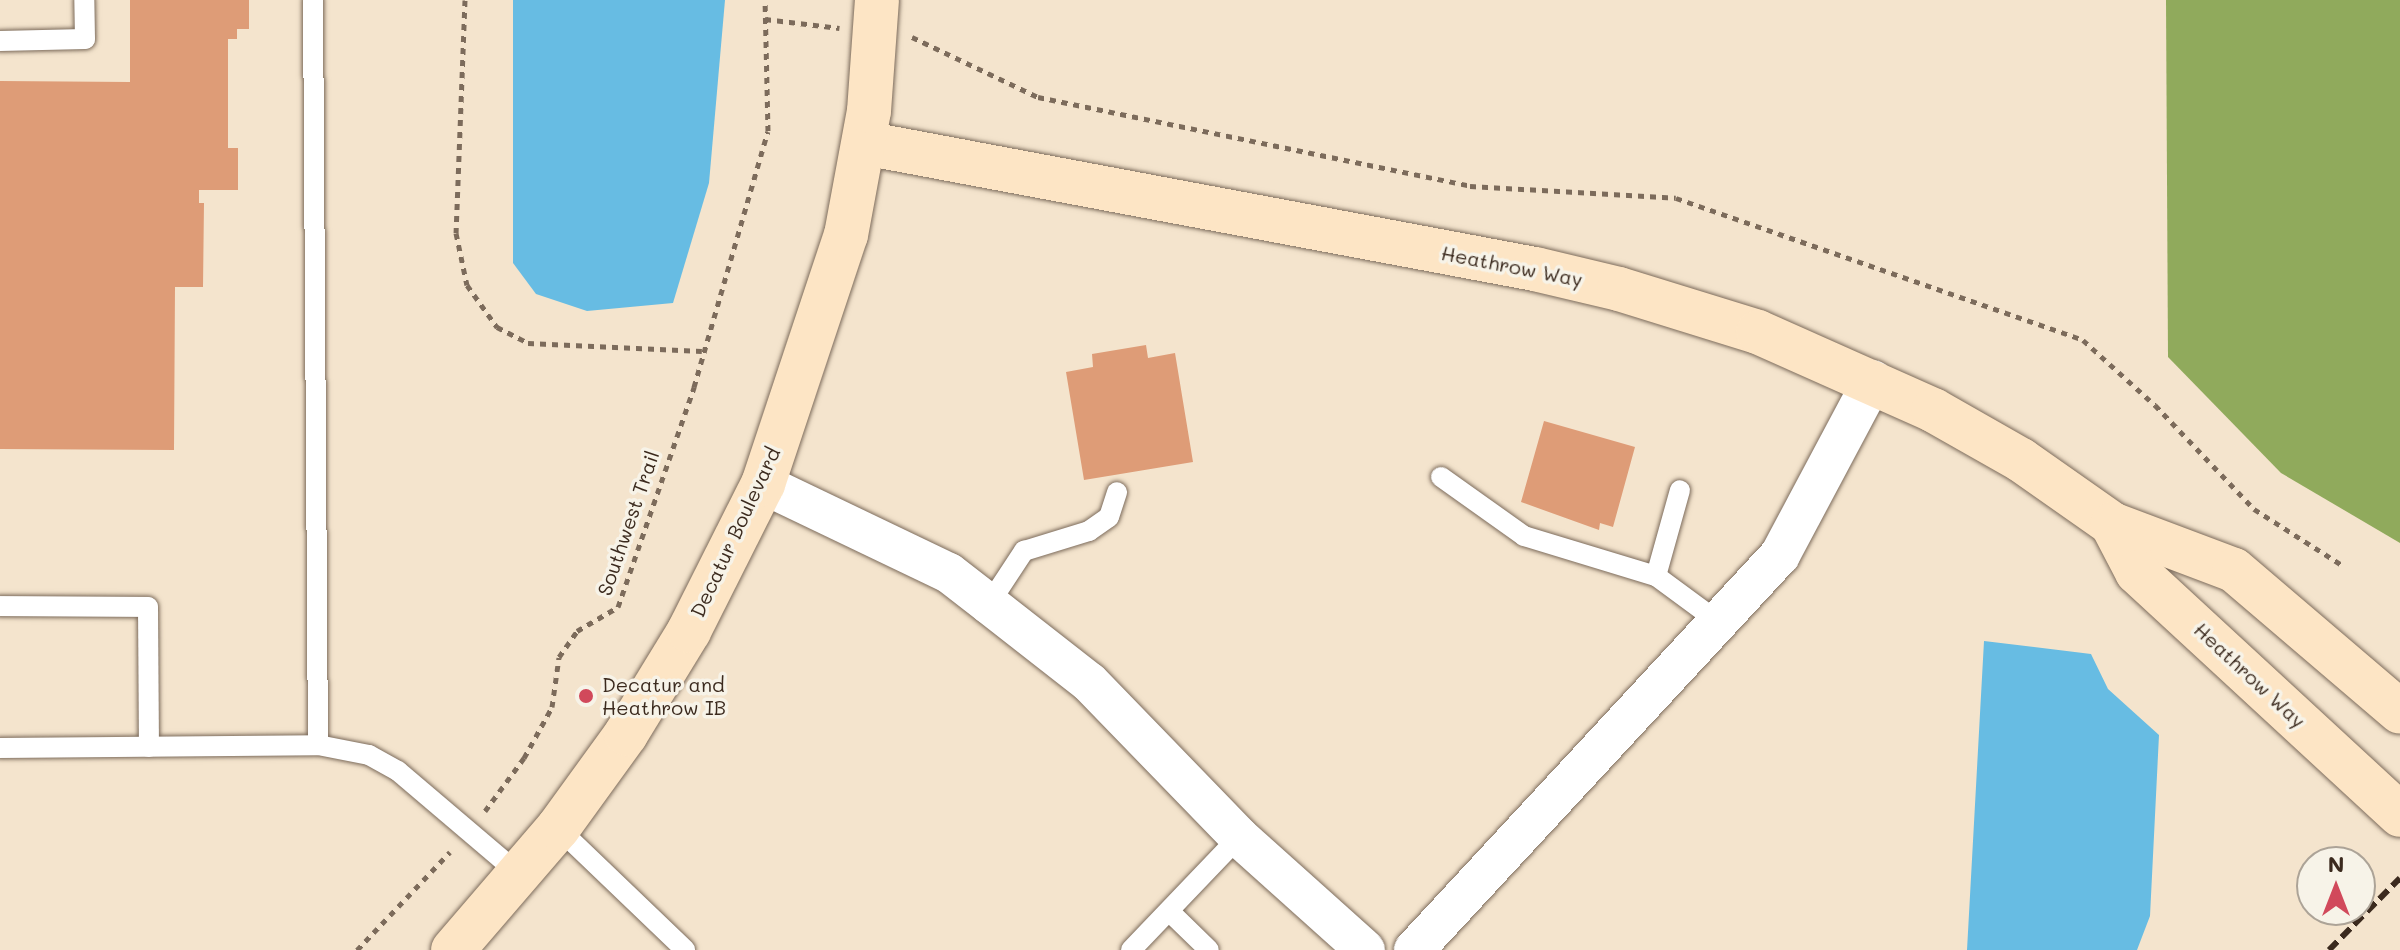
<!DOCTYPE html>
<html>
<head>
<meta charset="utf-8">
<style>
	body { margin:0 }
	#map { position:relative; width:2400px; height:950px; overflow:hidden; background:#f4e4cd; font-family:Mali,sans-serif }
	div>[style] { position:absolute }
	.forest>* { inset:0; background:#90aa5c }
	.water>* { inset:0; background:#67bce3 }
	.building>* { inset:0; background:#de9c77 }
	.path>* { height:5px; margin-top:-2.5px; transform-origin:0; background:repeating-linear-gradient(90deg,#7c6b5b 0 6px,transparent 0 12px) }
	.roads { filter:drop-shadow(0 0 2px #7c6b5b) drop-shadow(0 0 2px #7c6b5b) }
	.lane>* { height:20px; margin:-10px; padding:0 10px; transform-origin:10px; border-radius:10px; background:#fff }
	.street>* { height:40px; margin:-20px; padding:0 20px; transform-origin:20px; border-radius:20px; background:#fff }
	.secondary>* { height:44px; margin:-22px; padding:0 22px; transform-origin:22px; border-radius:22px; background:#fde5c5 }
	.rail>* { height:6px; margin-top:-3px; transform-origin:0; background:repeating-linear-gradient(90deg,#3b2a1e 0 12px,transparent 0 18px) }
	.dots>* { width:22px; height:22px; translate:-50% -50%; box-sizing:border-box; border:4px solid #f7f3e8; border-radius:50% }
	span { translate:-50% -50%; white-space:nowrap; text-align:center; line-height:1.15; -webkit-text-stroke:7px #f7f3e8; paint-order:stroke }
	.street-label { font-size:20px; color:#3b2a1e }
	.poi-label { font-size:20px; color:#3b2a1e }
	.left { translate:0 -50%; text-align:left }
	.north { position:absolute; left:2296px; top:846px; width:80px; height:80px; box-sizing:border-box; background:#f7f3e8; border:2px solid #aca397; border-radius:50%; rotate:0deg; font-size:22px; font-weight:700; line-height:32px; text-align:center; color:#3b2a1e }
	.north::after { content:''; display:block; margin:auto; width:28px; height:36px; background:#d1495b; clip-path:polygon(50% 0,100% 100%,50% 72%,0 100%) }
</style>
</head>
<body>
<div id="map">
	<div class="forest">
		<div style="clip-path:polygon(2166px 0,2400px 0,2400px 543px,2281px 473px,2168px 357px)"></div>
	</div>
	<div class="water">
		<div style="clip-path:polygon(513px 0,725px 0,709px 183px,673px 303px,587px 311px,536px 294px,513px 263px)"></div>
		<div style="clip-path:polygon(1984px 641px,2091px 654px,2108px 689px,2159px 735px,2150px 916px,2137px 950px,1967px 950px)"></div>
	</div>
	<div class="building">
		<div style="clip-path:polygon(130px 0,249px 0,249px 29px,237px 29px,237px 39px,228px 39px,228px 148px,238px 148px,238px 190px,199px 190px,199px 203px,204px 203px,203px 287px,175px 287px,174px 450px,0 449px,0 81px,130px 82px)"></div>
		<div style="clip-path:polygon(1146px 345px,1148px 358px,1175px 353px,1193px 462px,1084px 480px,1066px 372px,1093px 367px,1092px 354px)"></div>
		<div style="clip-path:polygon(1544px 421px,1635px 447px,1613px 527px,1600px 523px,1599px 530px,1521px 502px)"></div>
	</div>
	<div class="path">
		<div style="left:465px;top:0;width:233px;rotate:92.2deg"></div>
		<div style="left:456px;top:233px;width:53px;rotate:78.1deg"></div>
		<div style="left:467px;top:285px;width:52px;rotate:54.5deg"></div>
		<div style="left:497px;top:327px;width:35px;rotate:27deg"></div>
		<div style="left:528px;top:343px;width:174px;rotate:2.6deg"></div>
		<div style="left:765px;top:19px;width:75px;rotate:6.9deg"></div>
		<div style="left:912px;top:37px;width:140px;rotate:25.5deg"></div>
		<div style="left:1038px;top:97px;width:441px;rotate:11.6deg"></div>
		<div style="left:1470px;top:186px;width:206px;rotate:3.3deg"></div>
		<div style="left:1676px;top:198px;width:431px;rotate:19.2deg"></div>
		<div style="left:2083px;top:340px;width:97px;rotate:42.1deg"></div>
		<div style="left:2155px;top:405px;width:144px;rotate:46.4deg"></div>
		<div style="left:2254px;top:509px;width:104px;rotate:32.5deg"></div>
		<div style="left:485px;top:811px;width:66px;rotate:-53.7deg"></div>
		<div style="left:524px;top:758px;width:58px;rotate:-61.2deg"></div>
		<div style="left:552px;top:707px;width:50px;rotate:-82deg"></div>
		<div style="left:559px;top:657px;width:32px;rotate:-55deg"></div>
		<div style="left:577px;top:631px;width:48px;rotate:-30.3deg"></div>
		<div style="left:618px;top:607px;width:233px;rotate:-70.9deg"></div>
		<div style="left:694px;top:387px;width:266px;rotate:-73.9deg"></div>
		<div style="left:768px;top:131px;width:131px;rotate:-91.3deg"></div>
		<div style="left:357px;top:950px;width:135px;rotate:-46.5deg"></div>
	</div>
	<div class="roads">
		<div class="lane">
			<div style="left:313px;top:0;width:745px;rotate:89.62deg"></div>
			<div style="left:0;top:41px;width:85px;rotate:-1.3deg"></div>
			<div style="left:85px;top:39px;width:39px;rotate:-91deg"></div>
			<div style="left:1441px;top:477px;width:102px;rotate:35.4deg"></div>
			<div style="left:1524px;top:536px;width:138px;rotate:16.9deg"></div>
			<div style="left:1656px;top:576px;width:81px;rotate:36.4deg"></div>
			<div style="left:1656px;top:576px;width:89px;rotate:-74.4deg"></div>
			<div style="left:989px;top:604px;width:64px;rotate:-56.6deg"></div>
			<div style="left:1024px;top:551px;width:68px;rotate:-17.1deg"></div>
			<div style="left:1089px;top:531px;width:24px;rotate:-35deg"></div>
			<div style="left:1109px;top:517px;width:26px;rotate:-72deg"></div>
			<div style="left:0;top:606px;width:148px;rotate:0.4deg"></div>
			<div style="left:148px;top:607px;width:140px;rotate:89.6deg"></div>
			<div style="left:0;top:748px;width:318px;rotate:-0.5deg"></div>
			<div style="left:318px;top:745px;width:52px;rotate:11.1deg"></div>
			<div style="left:369px;top:755px;width:33px;rotate:29deg"></div>
			<div style="left:398px;top:771px;width:160px;rotate:40.4deg"></div>
			<div style="left:558px;top:828px;width:176px;rotate:43.8deg"></div>
			<div style="left:1170px;top:912px;width:54px;rotate:44.3deg"></div>
			<div style="left:1131px;top:950px;width:156px;rotate:-46.3deg"></div>
		</div>
		<div class="street">
			<div style="left:763px;top:484px;width:206px;rotate:25.6deg"></div>
			<div style="left:949px;top:573px;width:51px;rotate:37.8deg"></div>
			<div style="left:989px;top:604px;width:127px;rotate:38deg"></div>
			<div style="left:1089px;top:682px;width:216px;rotate:45.9deg"></div>
			<div style="left:1239px;top:837px;width:169px;rotate:41.9deg"></div>
			<div style="left:1414px;top:950px;width:538px;rotate:-47.18deg"></div>
			<div style="left:1780px;top:555px;width:198px;rotate:-62deg"></div>
		</div>
		<div class="secondary">
			<div style="left:864px;top:143px;width:683px;rotate:10.64deg"></div>
			<div style="left:1535px;top:269px;width:86px;rotate:13.4deg"></div>
			<div style="left:1619px;top:289px;width:145px;rotate:17.2deg"></div>
			<div style="left:1758px;top:332px;width:192px;rotate:24deg"></div>
			<div style="left:1933px;top:410px;width:101px;rotate:29.6deg"></div>
			<div style="left:2021px;top:460px;width:111px;rotate:35.1deg"></div>
			<div style="left:2112px;top:524px;width:130px;rotate:20.7deg"></div>
			<div style="left:2234px;top:570px;width:218px;rotate:40.5deg"></div>
			<div style="left:2112px;top:524px;width:54px;rotate:62.5deg"></div>
			<div style="left:2137px;top:572px;width:358px;rotate:42.7deg"></div>
			<div style="left:453px;top:950px;width:161px;rotate:-49.3deg"></div>
			<div style="left:558px;top:828px;width:116px;rotate:-54.1deg"></div>
			<div style="left:626px;top:734px;width:121px;rotate:-58.5deg"></div>
			<div style="left:689px;top:631px;width:165px;rotate:-63.3deg"></div>
			<div style="left:763px;top:484px;width:262px;rotate:-71.6deg"></div>
			<div style="left:846px;top:235px;width:126px;rotate:-79.5deg"></div>
			<div style="left:869px;top:111px;width:111px;rotate:-85.9deg"></div>
		</div>
	</div>
	<div class="rail">
		<div style="left:2329px;top:950px;width:101px;rotate:-45.4deg"></div>
	</div>
	<div class="dots">
		<div style="left:586px;top:696px;background:#d1495b"></div>
	</div>
	<div class="street-label">
		<span style="left:1512px;top:266px;rotate:11deg">Heathrow Way</span>
		<span style="left:628px;top:523px;rotate:-71deg">Southwest Trail</span>
		<span style="left:735px;top:532px;rotate:-65deg">Decatur Boulevard</span>
		<span style="left:2250px;top:675px;rotate:43deg">Heathrow Way</span>
	</div>
	<div class="poi-label">
		<span class="left" style="left:602px;top:696px">Decatur and<br>Heathrow IB</span>
	</div>
	<div class="north">N</div>
</div>
</body>
</html>
